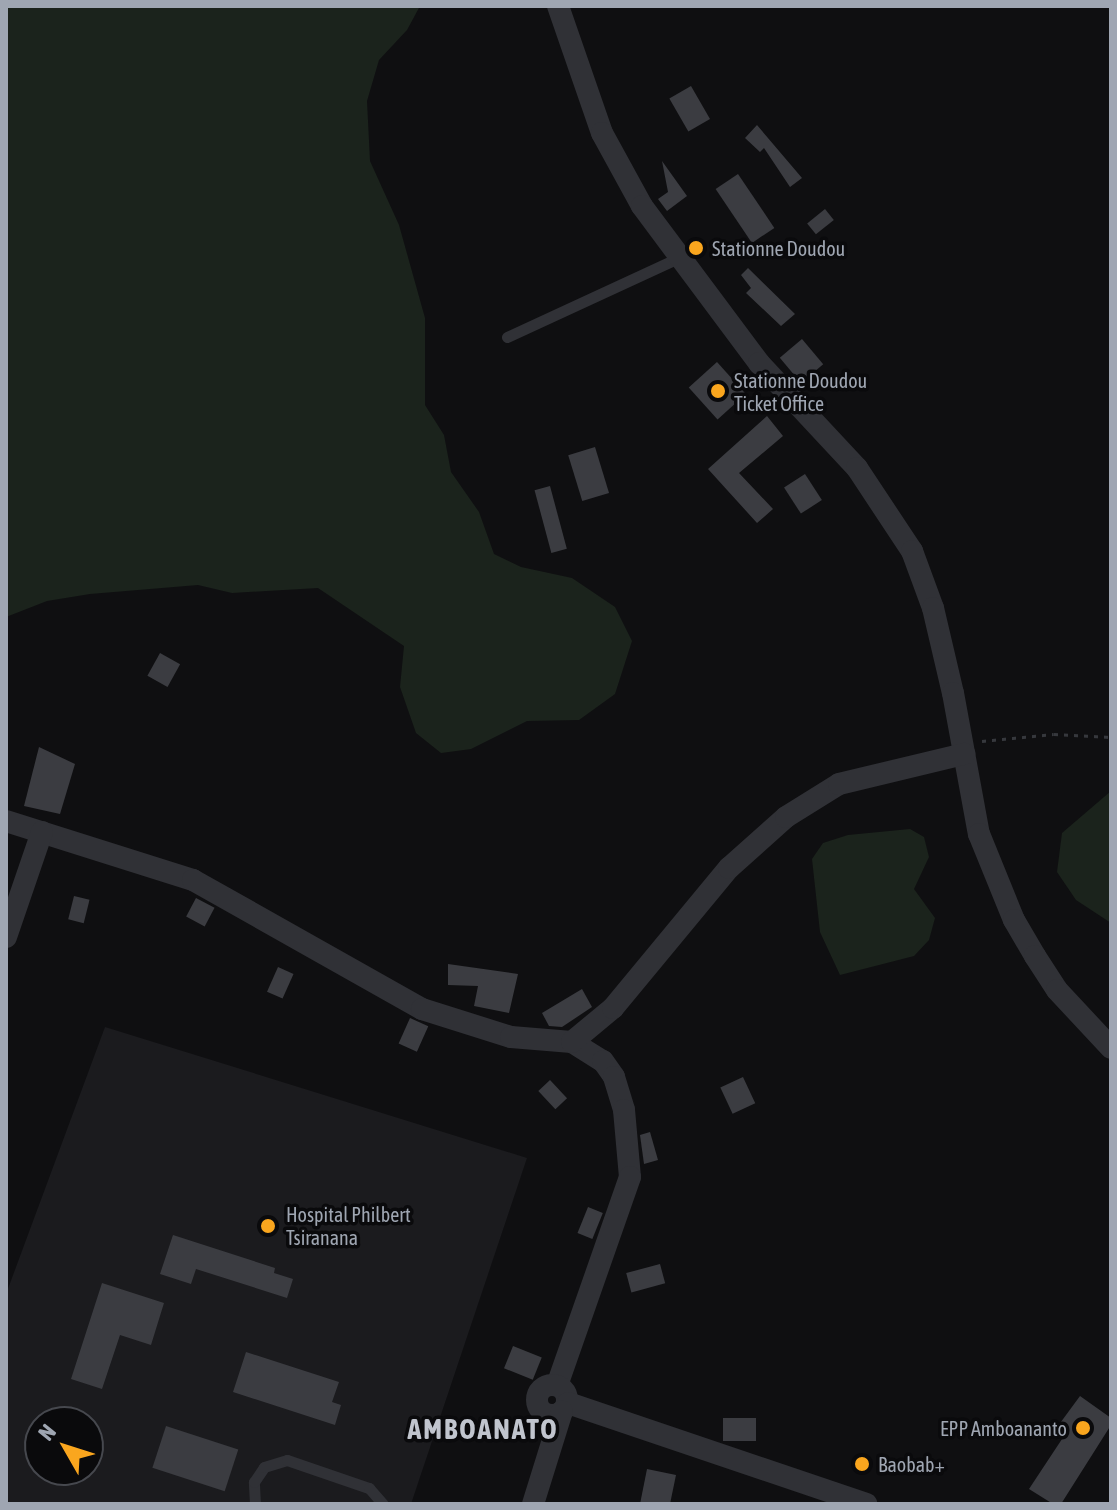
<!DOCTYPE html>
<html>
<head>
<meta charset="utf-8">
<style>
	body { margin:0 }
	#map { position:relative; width:1117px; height:1510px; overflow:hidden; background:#0f0f11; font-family:"Asap Condensed",sans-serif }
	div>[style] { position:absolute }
	.built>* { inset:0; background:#1b1b1e }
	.green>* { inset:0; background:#1b231c }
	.building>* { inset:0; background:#3b3c41; transform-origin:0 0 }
	.path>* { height:3px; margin-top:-1.5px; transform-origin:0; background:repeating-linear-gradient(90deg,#36383d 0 4px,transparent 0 10px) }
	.service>* { height:11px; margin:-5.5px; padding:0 5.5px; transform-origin:5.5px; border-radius:5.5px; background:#303136 }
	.minor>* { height:22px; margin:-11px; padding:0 11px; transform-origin:11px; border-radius:11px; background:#303136 }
	.minor>.ring { margin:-11px; padding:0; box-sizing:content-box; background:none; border:22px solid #303136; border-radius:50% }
	.dots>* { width:22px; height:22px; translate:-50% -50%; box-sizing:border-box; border:4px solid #0a0a0c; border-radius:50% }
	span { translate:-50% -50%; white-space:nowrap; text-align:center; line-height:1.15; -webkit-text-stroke:7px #0a0a0c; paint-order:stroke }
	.poi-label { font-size:20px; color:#9fa6b2 }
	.left { translate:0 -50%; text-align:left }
	.right { translate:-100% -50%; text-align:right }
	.district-label { font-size:28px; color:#c1c5ce; font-weight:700; letter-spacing:2px }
	.frame { position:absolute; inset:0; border:8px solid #9fa6b2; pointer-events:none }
	.north { position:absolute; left:24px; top:1406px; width:80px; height:80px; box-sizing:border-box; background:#0a0a0c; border:2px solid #46484e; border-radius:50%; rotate:309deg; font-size:22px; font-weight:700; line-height:32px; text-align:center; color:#9fa6b2 }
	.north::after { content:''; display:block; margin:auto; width:28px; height:36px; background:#faa61e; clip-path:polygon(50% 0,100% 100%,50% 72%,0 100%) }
</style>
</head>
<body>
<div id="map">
	<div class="built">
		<div style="clip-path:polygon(evenodd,105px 1027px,527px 1158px,411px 1504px,6px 1504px,6px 1294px,105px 1027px,40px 1422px,88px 1422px,88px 1470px,40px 1470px,40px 1422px)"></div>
	</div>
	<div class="green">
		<div style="clip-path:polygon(6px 6px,420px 6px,407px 30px,379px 60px,367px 101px,370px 161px,399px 225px,425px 318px,425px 405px,444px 435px,451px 472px,479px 512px,494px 554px,521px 567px,572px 578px,615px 607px,632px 641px,615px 694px,579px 720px,527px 721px,471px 749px,441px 753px,416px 733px,400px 687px,404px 646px,318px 588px,232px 593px,198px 585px,90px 594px,47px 601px,6px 617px)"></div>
		<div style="clip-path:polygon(1111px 791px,1111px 923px,1076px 900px,1057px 872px,1062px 833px)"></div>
		<div style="clip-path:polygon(910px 829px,924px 837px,929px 857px,914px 889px,935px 918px,929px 940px,914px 956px,840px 975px,820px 932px,812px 859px,823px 843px,848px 835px)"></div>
	</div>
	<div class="building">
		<div style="left:691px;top:86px;width:38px;height:25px;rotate:60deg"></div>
		<div style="clip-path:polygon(757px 125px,802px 178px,790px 187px,764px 148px,760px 152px,745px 138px)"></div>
		<div style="clip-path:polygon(662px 161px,687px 196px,667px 211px,658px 199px,668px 192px)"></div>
		<div style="left:738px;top:174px;width:65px;height:27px;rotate:56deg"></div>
		<div style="left:825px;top:209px;width:14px;height:23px;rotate:51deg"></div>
		<div style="clip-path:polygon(748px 268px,795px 314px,781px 326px,746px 293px,751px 288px,741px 275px)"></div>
		<div style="left:802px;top:339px;width:33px;height:29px;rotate:50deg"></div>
		<div style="left:717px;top:362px;width:43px;height:38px;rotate:48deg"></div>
		<div style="clip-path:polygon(767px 416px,783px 436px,739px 473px,773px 509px,757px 523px,708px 469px)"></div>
		<div style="left:595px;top:447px;width:48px;height:28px;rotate:73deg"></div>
		<div style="left:805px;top:474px;width:31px;height:25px;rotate:57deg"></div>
		<div style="left:550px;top:486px;width:65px;height:16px;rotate:75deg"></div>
		<div style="left:160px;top:653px;width:23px;height:26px;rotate:29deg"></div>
		<div style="clip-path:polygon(39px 747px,75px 764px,60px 814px,24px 806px)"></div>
		<div style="left:74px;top:896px;width:16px;height:24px;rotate:14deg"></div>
		<div style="left:196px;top:898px;width:21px;height:21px;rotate:28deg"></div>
		<div style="clip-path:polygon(448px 964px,518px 974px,509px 1013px,474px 1006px,478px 986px,448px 985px)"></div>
		<div style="left:278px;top:967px;width:17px;height:27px;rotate:24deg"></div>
		<div style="clip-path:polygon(582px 989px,592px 1007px,562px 1027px,549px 1026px,542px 1013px)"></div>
		<div style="left:410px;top:1018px;width:20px;height:28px;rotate:24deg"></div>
		<div style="left:743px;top:1077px;width:29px;height:25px;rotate:65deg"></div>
		<div style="left:550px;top:1080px;width:25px;height:16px;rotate:47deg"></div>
		<div style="clip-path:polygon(650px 1132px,658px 1160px,644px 1164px,640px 1135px)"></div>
		<div style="left:588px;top:1207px;width:16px;height:28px;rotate:22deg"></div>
		<div style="clip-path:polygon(173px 1235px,275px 1268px,274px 1273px,293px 1279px,287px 1298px,196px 1269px,191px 1284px,160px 1274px)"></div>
		<div style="left:660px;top:1264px;width:20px;height:35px;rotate:75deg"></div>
		<div style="clip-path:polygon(102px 1283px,164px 1303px,151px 1345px,120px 1335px,102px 1389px,71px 1379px)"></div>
		<div style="left:513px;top:1346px;width:31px;height:24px;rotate:22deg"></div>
		<div style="clip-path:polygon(246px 1352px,339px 1382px,332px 1402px,341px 1405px,335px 1425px,233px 1392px)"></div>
		<div style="clip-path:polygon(1080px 1396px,1111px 1418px,1111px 1425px,1061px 1504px,1053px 1504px,1029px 1489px,1064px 1436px,1055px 1430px)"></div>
		<div style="left:723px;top:1418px;width:33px;height:23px"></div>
		<div style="left:166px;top:1426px;width:76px;height:44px;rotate:18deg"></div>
		<div style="clip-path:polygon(647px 1469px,676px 1475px,670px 1504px,640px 1504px)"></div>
	</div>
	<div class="path">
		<div style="left:982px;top:741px;width:72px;rotate:-5.6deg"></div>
		<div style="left:1054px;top:734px;width:57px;rotate:3deg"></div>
	</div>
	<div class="service">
		<div style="left:507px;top:337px;width:191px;rotate:-24.8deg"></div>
		<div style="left:255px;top:1504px;width:22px;rotate:-93deg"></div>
		<div style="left:254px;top:1482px;width:18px;rotate:-56deg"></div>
		<div style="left:264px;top:1467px;width:24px;rotate:-17deg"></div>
		<div style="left:287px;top:1460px;width:87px;rotate:18.9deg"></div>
		<div style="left:369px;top:1488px;width:21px;rotate:49deg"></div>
	</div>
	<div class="minor">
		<div style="left:558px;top:6px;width:134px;rotate:70.9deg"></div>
		<div style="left:602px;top:133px;width:83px;rotate:61.3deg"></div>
		<div style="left:642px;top:206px;width:196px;rotate:53.3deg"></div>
		<div style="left:759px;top:363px;width:144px;rotate:47deg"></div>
		<div style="left:857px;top:468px;width:100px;rotate:56.5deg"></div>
		<div style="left:912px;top:551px;width:61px;rotate:69.8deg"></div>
		<div style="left:933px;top:608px;width:87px;rotate:76.8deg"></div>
		<div style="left:953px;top:693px;width:143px;rotate:79.6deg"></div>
		<div style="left:979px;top:834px;width:93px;rotate:67.9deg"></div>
		<div style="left:1014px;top:920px;width:42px;rotate:59.7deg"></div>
		<div style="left:1035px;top:956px;width:40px;rotate:57.1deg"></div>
		<div style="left:1057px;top:990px;width:79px;rotate:47deg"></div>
		<div style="left:6px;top:821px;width:196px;rotate:17.5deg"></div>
		<div style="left:193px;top:880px;width:263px;rotate:29.4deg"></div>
		<div style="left:422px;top:1009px;width:93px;rotate:17.5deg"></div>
		<div style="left:511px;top:1037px;width:61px;rotate:4.7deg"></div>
		<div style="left:572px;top:1042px;width:36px;rotate:32deg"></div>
		<div style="left:603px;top:1061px;width:19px;rotate:55deg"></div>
		<div style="left:614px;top:1077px;width:34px;rotate:73deg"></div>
		<div style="left:624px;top:1110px;width:67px;rotate:84.9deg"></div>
		<div style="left:630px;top:1177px;width:220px;rotate:109.3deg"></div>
		<div style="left:6px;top:937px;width:111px;rotate:-71.1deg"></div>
		<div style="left:572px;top:1042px;width:53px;rotate:-39.7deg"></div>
		<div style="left:613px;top:1008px;width:182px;rotate:-50.4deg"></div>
		<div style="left:729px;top:868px;width:76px;rotate:-41.8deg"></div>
		<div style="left:786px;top:817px;width:62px;rotate:-31.9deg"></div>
		<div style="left:839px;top:784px;width:129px;rotate:-13.5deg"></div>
		<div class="ring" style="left:537px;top:1385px;width:8px;height:8px"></div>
		<div style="left:568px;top:1403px;width:315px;rotate:18.7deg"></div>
		<div style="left:533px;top:1504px;width:97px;rotate:-72.7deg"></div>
	</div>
	<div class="dots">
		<div style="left:696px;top:248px;background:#faa61e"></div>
		<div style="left:718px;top:391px;background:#faa61e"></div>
		<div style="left:268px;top:1226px;background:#faa61e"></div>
		<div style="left:1083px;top:1428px;background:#faa61e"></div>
		<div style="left:862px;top:1464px;background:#faa61e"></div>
	</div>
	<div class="poi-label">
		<span class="left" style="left:712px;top:248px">Stationne Doudou</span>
		<span class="left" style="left:734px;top:392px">Stationne Doudou<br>Ticket Office</span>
		<span class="left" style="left:286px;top:1226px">Hospital Philbert<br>Tsiranana</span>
		<span class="right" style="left:1067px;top:1428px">EPP Amboananto</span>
		<span class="left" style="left:878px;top:1464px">Baobab+</span>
	</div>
	<div class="district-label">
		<span style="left:483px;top:1429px">AMBOANATO</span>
	</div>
	<div class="frame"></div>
	<div class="north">N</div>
</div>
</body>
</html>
